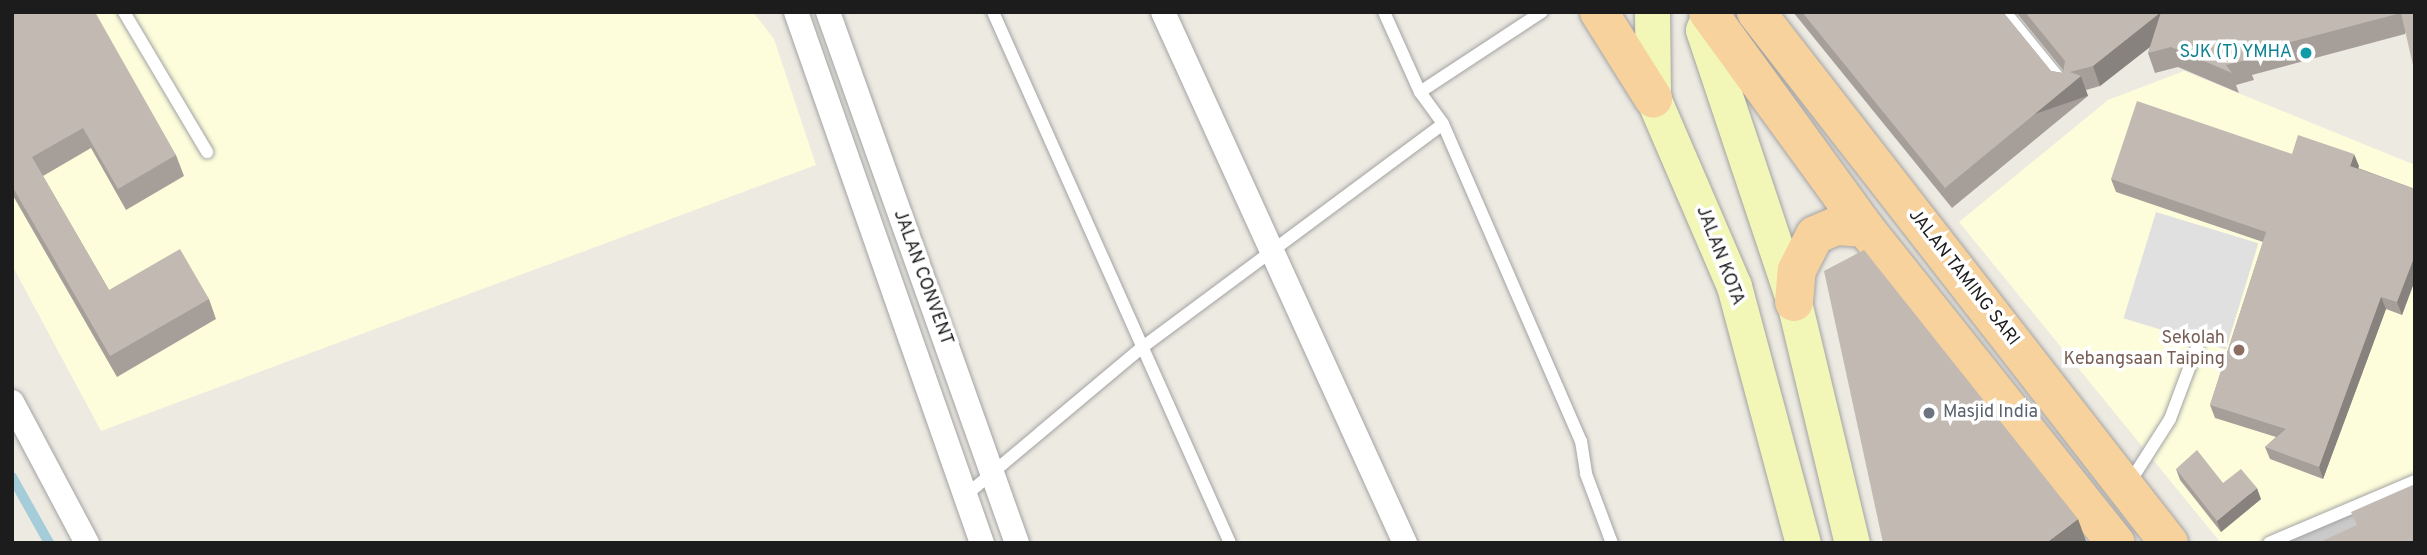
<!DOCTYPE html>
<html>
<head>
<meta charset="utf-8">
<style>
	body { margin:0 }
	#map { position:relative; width:2427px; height:555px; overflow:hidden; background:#edeae2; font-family:Overpass,sans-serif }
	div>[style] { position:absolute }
	.education>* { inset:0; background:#fdfddb }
	.religious>* { inset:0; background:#cacaca }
	.parking>* { inset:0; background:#e0e0e0; transform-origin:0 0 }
	.stream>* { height:10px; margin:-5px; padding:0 5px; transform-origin:5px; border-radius:5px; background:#a4ccd9 }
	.roads { filter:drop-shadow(0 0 2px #a3a3a3) drop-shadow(0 0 2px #a3a3a3) }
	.service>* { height:12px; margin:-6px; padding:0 6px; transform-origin:6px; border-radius:6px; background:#fff }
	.minor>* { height:24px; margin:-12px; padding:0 12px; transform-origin:12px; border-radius:12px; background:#fff }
	.secondary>* { height:35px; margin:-17.5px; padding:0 17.5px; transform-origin:17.5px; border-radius:17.5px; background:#f2f6b7 }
	.primary>* { height:38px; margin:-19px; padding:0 19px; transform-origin:19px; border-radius:19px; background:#f7d29d }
	.wall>* { inset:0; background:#a69f99 }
	.shaded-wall>* { inset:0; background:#87827d; transform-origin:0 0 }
	.building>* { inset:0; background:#c1b9b2 }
	.dots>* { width:19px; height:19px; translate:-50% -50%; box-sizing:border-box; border:4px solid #fff; border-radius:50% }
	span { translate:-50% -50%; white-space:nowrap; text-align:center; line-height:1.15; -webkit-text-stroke:7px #fff; paint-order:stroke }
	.culture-label { font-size:18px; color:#0d838f }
	.right { translate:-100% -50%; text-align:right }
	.street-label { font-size:18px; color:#1c1c1c }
	.education-label { font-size:18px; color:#785e54 }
	.worship-label { font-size:18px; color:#5b616d }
	.left { translate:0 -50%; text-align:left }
	.frame { position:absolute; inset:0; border:14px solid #1c1c1c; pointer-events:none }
</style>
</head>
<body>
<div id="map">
	<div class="education">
		<div style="clip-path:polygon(12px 12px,753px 12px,774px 39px,816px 165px,101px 431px,12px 265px)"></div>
		<div style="clip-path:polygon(2184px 71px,2415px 165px,2415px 478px,2269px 543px,2221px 543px,1959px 222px,2108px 100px)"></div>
	</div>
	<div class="religious">
		<div style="clip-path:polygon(2415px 485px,2415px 543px,2283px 543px)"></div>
	</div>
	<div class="parking">
		<div style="left:2156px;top:212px;width:107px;height:111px;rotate:17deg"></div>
	</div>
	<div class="stream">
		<div style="left:12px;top:477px;width:76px;rotate:60.7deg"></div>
	</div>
	<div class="roads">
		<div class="service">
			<div style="left:124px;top:12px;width:163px;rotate:59.3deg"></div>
			<div style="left:993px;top:12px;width:581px;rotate:65.95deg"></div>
			<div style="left:1384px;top:12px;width:88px;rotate:65.8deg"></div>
			<div style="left:1420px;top:92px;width:39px;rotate:54deg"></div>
			<div style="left:1443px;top:124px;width:346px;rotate:66.5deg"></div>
			<div style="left:1581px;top:441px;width:33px;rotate:81deg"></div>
			<div style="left:1586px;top:474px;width:74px;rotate:69.4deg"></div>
			<div style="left:2005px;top:12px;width:92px;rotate:50.8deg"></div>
			<div style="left:1420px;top:92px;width:146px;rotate:-33.3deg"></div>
			<div style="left:2128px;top:485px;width:78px;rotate:-57.5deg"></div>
			<div style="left:2170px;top:419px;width:82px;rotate:-69.4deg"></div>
			<div style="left:966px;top:495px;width:227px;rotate:-40deg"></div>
			<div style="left:1140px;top:349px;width:377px;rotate:-36.6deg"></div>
			<div style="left:2269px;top:543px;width:159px;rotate:-23deg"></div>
		</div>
		<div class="minor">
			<div style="left:796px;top:12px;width:563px;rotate:70.7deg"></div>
			<div style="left:828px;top:12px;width:564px;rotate:70.41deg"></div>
			<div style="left:1163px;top:12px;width:584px;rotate:65.5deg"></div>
			<div style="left:12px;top:402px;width:160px;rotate:62deg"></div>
		</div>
		<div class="secondary">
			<div style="left:1652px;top:12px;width:86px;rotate:89.3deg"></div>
			<div style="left:1653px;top:98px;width:205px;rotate:66.7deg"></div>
			<div style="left:1734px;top:286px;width:266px;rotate:75deg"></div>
			<div style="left:1710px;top:12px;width:19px;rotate:111deg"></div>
			<div style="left:1703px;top:30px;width:287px;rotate:71.5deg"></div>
			<div style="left:1794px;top:302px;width:248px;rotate:76.5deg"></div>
		</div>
		<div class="primary">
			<div style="left:1599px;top:12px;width:102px;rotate:57.9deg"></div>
			<div style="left:1708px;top:12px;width:267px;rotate:54deg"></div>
			<div style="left:1865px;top:228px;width:403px;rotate:51.5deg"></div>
			<div style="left:1756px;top:12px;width:673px;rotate:52.13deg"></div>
			<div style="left:1794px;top:302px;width:32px;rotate:-85deg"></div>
			<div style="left:1797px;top:270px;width:39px;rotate:-63deg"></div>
			<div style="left:1815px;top:235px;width:23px;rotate:-23deg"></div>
			<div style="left:1836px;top:226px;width:29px;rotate:4deg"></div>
		</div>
	</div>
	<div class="wall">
		<div style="clip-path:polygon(12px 12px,176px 155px,184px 176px,126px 210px,91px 148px,43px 176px,109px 290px,209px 299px,216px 319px,117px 377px,12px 194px)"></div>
		<div style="clip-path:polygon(1793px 12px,2003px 12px,2051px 71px,2063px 73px,2063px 70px,2016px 12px,2415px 12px,2405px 34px,2252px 75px,2254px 80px,2236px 85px,2239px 93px,2178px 67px,2155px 73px,2148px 53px,2150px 47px,2100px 86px,2086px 90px,2088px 96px,1952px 208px)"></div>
		<div style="clip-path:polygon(2292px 154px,2359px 166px,2358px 168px,2415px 189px,2415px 280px,2402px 315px,2386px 309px,2323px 479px,2270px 459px,2265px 447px,2276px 437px,2215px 418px,2210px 405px,2263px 242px,2116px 192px,2111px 179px)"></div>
		<div style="clip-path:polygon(2176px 469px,2223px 483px,2261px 499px,2221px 532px,2180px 480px)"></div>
	</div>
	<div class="shaded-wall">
		<div style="clip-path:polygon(2161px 12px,2169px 32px,2100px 86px,2093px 66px)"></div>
		<div style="left:2081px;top:76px;width:21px;height:176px;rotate:71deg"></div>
		<div style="clip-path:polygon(2354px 154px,2359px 166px,2355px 178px,2350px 166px)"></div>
		<div style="clip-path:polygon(2415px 255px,2415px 280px,2402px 315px,2397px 302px)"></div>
		<div style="clip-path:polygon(2381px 297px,2386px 309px,2323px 479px,2319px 467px)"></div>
		<div style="clip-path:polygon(2257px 488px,2261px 499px,2221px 532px,2217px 521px)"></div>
		<div style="clip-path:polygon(2078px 519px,2086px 541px,2083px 543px,2046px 543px)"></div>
	</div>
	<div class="building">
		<div style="clip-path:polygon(12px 12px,95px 12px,176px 155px,118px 189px,83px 128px,32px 157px,109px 290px,180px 249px,209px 299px,110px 356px,12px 186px)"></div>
		<div style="clip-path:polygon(1802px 12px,2003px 12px,2051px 71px,2063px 73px,2065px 61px,2025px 12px,2161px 12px,2093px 66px,2070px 72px,2081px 76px,1945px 188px)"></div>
		<div style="clip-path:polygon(2161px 12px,2415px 12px,2415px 74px,2401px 13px,2245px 54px,2246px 60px,2226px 65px,2232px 73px,2171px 47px,2148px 53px)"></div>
		<div style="clip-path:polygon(2137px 101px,2292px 154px,2298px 135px,2354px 154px,2350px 166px,2415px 189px,2415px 255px,2397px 302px,2381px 297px,2319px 467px,2265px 447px,2286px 429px,2210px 405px,2266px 232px,2111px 179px)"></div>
		<div style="clip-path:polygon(1864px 250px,2078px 519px,2046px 543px,1883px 543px,1824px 271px)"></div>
		<div style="clip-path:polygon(2197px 450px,2223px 483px,2241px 469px,2257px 488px,2217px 521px,2176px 469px)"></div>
		<div style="clip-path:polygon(2415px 484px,2415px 543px,2318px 543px,2357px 525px,2351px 512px)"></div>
	</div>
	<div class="dots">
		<div style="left:2306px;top:53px;background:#0f9aa8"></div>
		<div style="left:2239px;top:350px;background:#8d6e63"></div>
		<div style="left:1929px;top:413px;background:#6b7280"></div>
	</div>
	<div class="culture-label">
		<span class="right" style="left:2292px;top:53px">SJK (T) YMHA</span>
	</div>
	<div class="street-label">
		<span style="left:1719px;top:256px;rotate:69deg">JALAN KOTA</span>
		<span style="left:922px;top:278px;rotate:70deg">JALAN CONVENT</span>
		<span style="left:1963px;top:278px;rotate:52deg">JALAN TAMING SARI</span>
	</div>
	<div class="education-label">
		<span class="right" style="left:2225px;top:350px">Sekolah<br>Kebangsaan Taiping</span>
	</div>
	<div class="worship-label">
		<span class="left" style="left:1943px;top:413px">Masjid India</span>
	</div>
	<div class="frame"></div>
</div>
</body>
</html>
